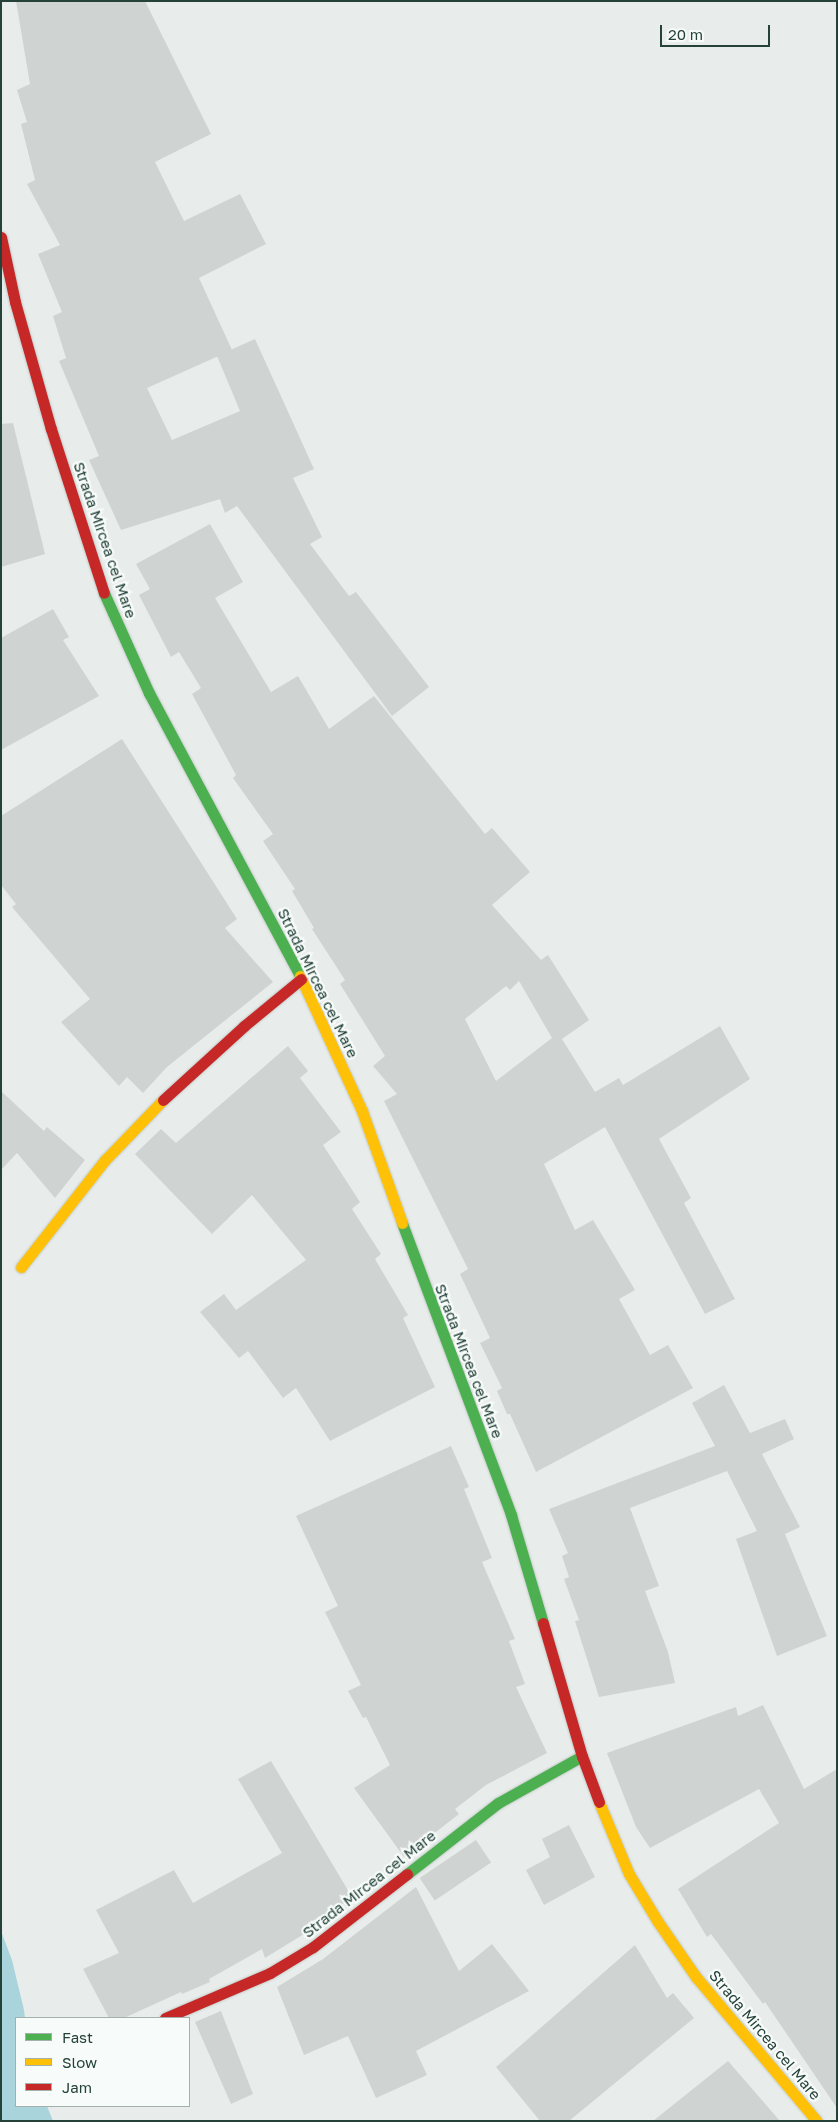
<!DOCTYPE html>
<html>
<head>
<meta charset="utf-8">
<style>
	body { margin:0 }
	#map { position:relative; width:838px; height:2122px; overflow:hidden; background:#e8edeb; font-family:"Golos Text",sans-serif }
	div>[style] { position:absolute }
	.water>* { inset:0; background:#a9d4db }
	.building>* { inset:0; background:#cfd4d2; transform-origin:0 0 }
	.roads { filter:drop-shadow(0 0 1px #c3cbc8) drop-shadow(0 0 1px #c3cbc8) }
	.fast>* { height:11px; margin:-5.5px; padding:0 5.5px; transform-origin:5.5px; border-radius:5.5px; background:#4caf50 }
	.slow>* { height:11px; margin:-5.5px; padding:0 5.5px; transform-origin:5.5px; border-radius:5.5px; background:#ffc107 }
	.jam>* { height:11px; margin:-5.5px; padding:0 5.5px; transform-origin:5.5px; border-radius:5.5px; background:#c62828 }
	span { translate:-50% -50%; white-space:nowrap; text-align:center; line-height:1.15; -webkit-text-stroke:4.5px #f7fbf9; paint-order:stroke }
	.street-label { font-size:15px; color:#24423a }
	.frame { position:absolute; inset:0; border:2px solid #24423a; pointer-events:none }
	.legend { position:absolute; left:15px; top:2017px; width:175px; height:90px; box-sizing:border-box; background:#f7fbf9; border:1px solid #a3b1ad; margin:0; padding:6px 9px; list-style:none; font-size:15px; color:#24423a }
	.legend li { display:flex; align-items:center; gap:10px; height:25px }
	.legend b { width:25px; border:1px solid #a3b1ad }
	.scale { position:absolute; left:660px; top:25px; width:110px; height:22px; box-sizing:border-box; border:2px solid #24423a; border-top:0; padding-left:6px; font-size:15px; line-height:18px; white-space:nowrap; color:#24423a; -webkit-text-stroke:4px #f7fbf9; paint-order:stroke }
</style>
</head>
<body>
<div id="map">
	<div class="water">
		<div style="clip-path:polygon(1px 1931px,12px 1960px,24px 2010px,25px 2018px,16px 2018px,16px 2106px,47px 2106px,53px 2121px,1px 2121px)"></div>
	</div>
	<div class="building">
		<div style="clip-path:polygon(16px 1px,145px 1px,211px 134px,155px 162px,184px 221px,240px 194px,266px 244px,199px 278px,232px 350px,147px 388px,172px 440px,240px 411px,217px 356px,255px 339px,314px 469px,293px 478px,322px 537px,310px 544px,349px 596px,356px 592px,429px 687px,392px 716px,237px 506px,225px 513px,220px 499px,121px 530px,89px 460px,99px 456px,59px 361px,66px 358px,53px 316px,62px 312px,38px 254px,60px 245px,27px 184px,35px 180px,21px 124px,27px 122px,17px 90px,30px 84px)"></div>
		<div style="clip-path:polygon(13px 423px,45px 554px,1px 567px,1px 424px)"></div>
		<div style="clip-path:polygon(evenodd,210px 524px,243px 582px,215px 598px,271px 692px,298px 676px,329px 729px,374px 696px,485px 834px,492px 828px,530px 872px,492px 905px,541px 960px,548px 955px,589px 1020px,562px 1039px,595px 1092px,619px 1078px,623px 1085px,720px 1026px,750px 1079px,659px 1139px,691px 1198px,684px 1203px,735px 1299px,705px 1314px,605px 1127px,544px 1164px,575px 1230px,593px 1220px,635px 1290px,619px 1299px,650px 1355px,668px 1345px,693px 1388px,536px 1472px,510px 1414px,507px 1414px,497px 1391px,502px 1388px,480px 1343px,490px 1338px,460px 1274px,468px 1269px,384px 1101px,397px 1094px,373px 1066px,385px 1056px,340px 984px,345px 980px,312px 929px,314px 928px,292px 891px,295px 889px,263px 841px,273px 834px,233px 778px,236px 775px,192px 694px,201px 688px,179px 652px,171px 657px,139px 595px,150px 589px,136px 564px,210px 524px,519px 981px,552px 1038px,496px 1081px,465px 1019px,506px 986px,510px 990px,519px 981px)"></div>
		<div style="clip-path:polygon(53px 609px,69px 637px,63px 640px,99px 696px,1px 750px,1px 638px)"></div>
		<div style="clip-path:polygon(122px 739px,237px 919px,225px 928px,273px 982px,167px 1067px,143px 1093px,127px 1077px,119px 1086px,61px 1022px,90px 999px,12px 907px,16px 904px,1px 885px,1px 816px)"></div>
		<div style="clip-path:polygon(288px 1046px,308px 1071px,300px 1078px,341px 1132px,323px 1145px,360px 1202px,352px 1209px,381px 1254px,375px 1259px,408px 1315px,403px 1318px,435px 1387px,330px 1441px,296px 1388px,283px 1398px,248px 1351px,239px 1358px,200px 1312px,224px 1294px,236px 1310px,306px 1260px,252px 1195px,212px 1234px,135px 1154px,161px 1129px,176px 1143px)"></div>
		<div style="clip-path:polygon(1px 1091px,44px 1131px,47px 1127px,85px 1160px,55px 1198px,17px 1153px,1px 1170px)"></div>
		<div style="clip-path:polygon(724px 1385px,750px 1433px,785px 1419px,794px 1439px,762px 1454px,800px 1527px,785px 1534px,827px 1636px,777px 1656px,736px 1539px,757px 1531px,727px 1471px,630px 1508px,659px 1586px,645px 1591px,668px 1652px,675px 1683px,599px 1697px,575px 1621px,579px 1620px,564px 1579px,569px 1577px,562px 1556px,568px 1553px,549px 1509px,715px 1446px,692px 1403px)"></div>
		<div style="clip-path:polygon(451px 1446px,469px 1487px,464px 1489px,492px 1558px,482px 1562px,515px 1639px,509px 1641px,525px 1684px,516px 1687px,547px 1753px,486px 1785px,455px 1809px,459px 1814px,404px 1857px,354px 1788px,390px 1765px,366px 1717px,363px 1718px,348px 1691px,361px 1685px,325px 1612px,338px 1606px,296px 1516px)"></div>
		<div style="clip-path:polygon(763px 1705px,804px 1789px,837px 1769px,837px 2108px,765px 2002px,763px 2004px,711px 1934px,707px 1937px,678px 1889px,779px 1823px,759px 1789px,650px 1848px,636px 1827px,607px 1753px,736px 1707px,738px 1716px)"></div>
		<div style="clip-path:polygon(271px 1761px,352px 1897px,304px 1934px,265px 1958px,262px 1949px,209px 1979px,210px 1982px,182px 1994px,181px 1992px,124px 2018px,109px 2018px,83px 1969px,119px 1953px,96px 1910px,174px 1870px,193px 1903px,282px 1853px,238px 1779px)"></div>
		<div style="clip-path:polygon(569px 1825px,595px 1877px,544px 1905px,526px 1870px,550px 1857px,542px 1839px)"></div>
		<div style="left:476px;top:1840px;width:27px;height:68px;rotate:56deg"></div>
		<div style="clip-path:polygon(416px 1887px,459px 1971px,492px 1944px,529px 1991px,416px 2051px,427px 2075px,376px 2098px,348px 2036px,304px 2055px,277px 1987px,323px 1959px)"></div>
		<div style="clip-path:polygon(635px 1945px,667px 1998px,673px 1993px,694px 2018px,569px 2121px,540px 2121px,496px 2067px)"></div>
		<div style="clip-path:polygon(221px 2011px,253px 2094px,231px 2104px,195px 2022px)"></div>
		<div style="clip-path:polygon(728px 2061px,780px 2121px,653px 2121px)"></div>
	</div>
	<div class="roads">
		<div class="fast">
			<div style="left:104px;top:593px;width:110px;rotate:65.8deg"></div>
			<div style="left:149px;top:693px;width:321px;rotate:61.9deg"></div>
			<div style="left:402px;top:1223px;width:312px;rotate:69.5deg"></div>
			<div style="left:511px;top:1515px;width:113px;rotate:73.5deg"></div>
			<div style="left:407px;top:1874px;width:115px;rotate:-38deg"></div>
			<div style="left:498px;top:1803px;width:96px;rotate:-29.2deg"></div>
		</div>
		<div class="slow">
			<div style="left:300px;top:976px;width:149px;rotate:65.3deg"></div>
			<div style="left:362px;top:1111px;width:119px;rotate:70.3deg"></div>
			<div style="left:21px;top:1267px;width:136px;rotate:-51.9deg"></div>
			<div style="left:105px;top:1160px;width:83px;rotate:-46deg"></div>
			<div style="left:599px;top:1802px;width:78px;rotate:67.4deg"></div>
			<div style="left:629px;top:1874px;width:56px;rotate:58.9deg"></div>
			<div style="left:658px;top:1922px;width:67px;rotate:55.4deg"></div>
			<div style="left:696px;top:1977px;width:188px;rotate:50deg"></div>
		</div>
		<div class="jam">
			<div style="left:1px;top:237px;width:66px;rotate:77.8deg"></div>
			<div style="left:15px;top:302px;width:132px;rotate:74.2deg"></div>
			<div style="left:51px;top:429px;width:172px;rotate:72.1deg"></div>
			<div style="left:163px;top:1100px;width:110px;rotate:-42.4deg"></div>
			<div style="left:244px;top:1026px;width:74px;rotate:-39.5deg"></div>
			<div style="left:543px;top:1623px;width:139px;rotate:73.7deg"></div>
			<div style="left:582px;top:1756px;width:49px;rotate:69.7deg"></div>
			<div style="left:165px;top:2018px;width:114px;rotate:-23.2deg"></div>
			<div style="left:270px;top:1973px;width:50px;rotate:-31.2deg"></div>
			<div style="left:313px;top:1947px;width:119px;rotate:-37.8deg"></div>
		</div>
	</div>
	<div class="street-label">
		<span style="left:105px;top:540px;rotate:71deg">Strada Mircea cel Mare</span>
		<span style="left:318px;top:983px;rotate:64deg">Strada Mircea cel Mare</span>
		<span style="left:469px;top:1361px;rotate:69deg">Strada Mircea cel Mare</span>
		<span style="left:369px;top:1884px;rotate:-38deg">Strada Mircea cel Mare</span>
		<span style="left:765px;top:2035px;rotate:50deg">Strada Mircea cel Mare</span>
	</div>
	<div class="frame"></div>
	<ul class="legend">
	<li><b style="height:6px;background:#4caf50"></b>Fast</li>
	<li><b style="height:6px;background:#ffc107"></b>Slow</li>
	<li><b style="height:6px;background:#c62828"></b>Jam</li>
	</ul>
	<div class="scale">20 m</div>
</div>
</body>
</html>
